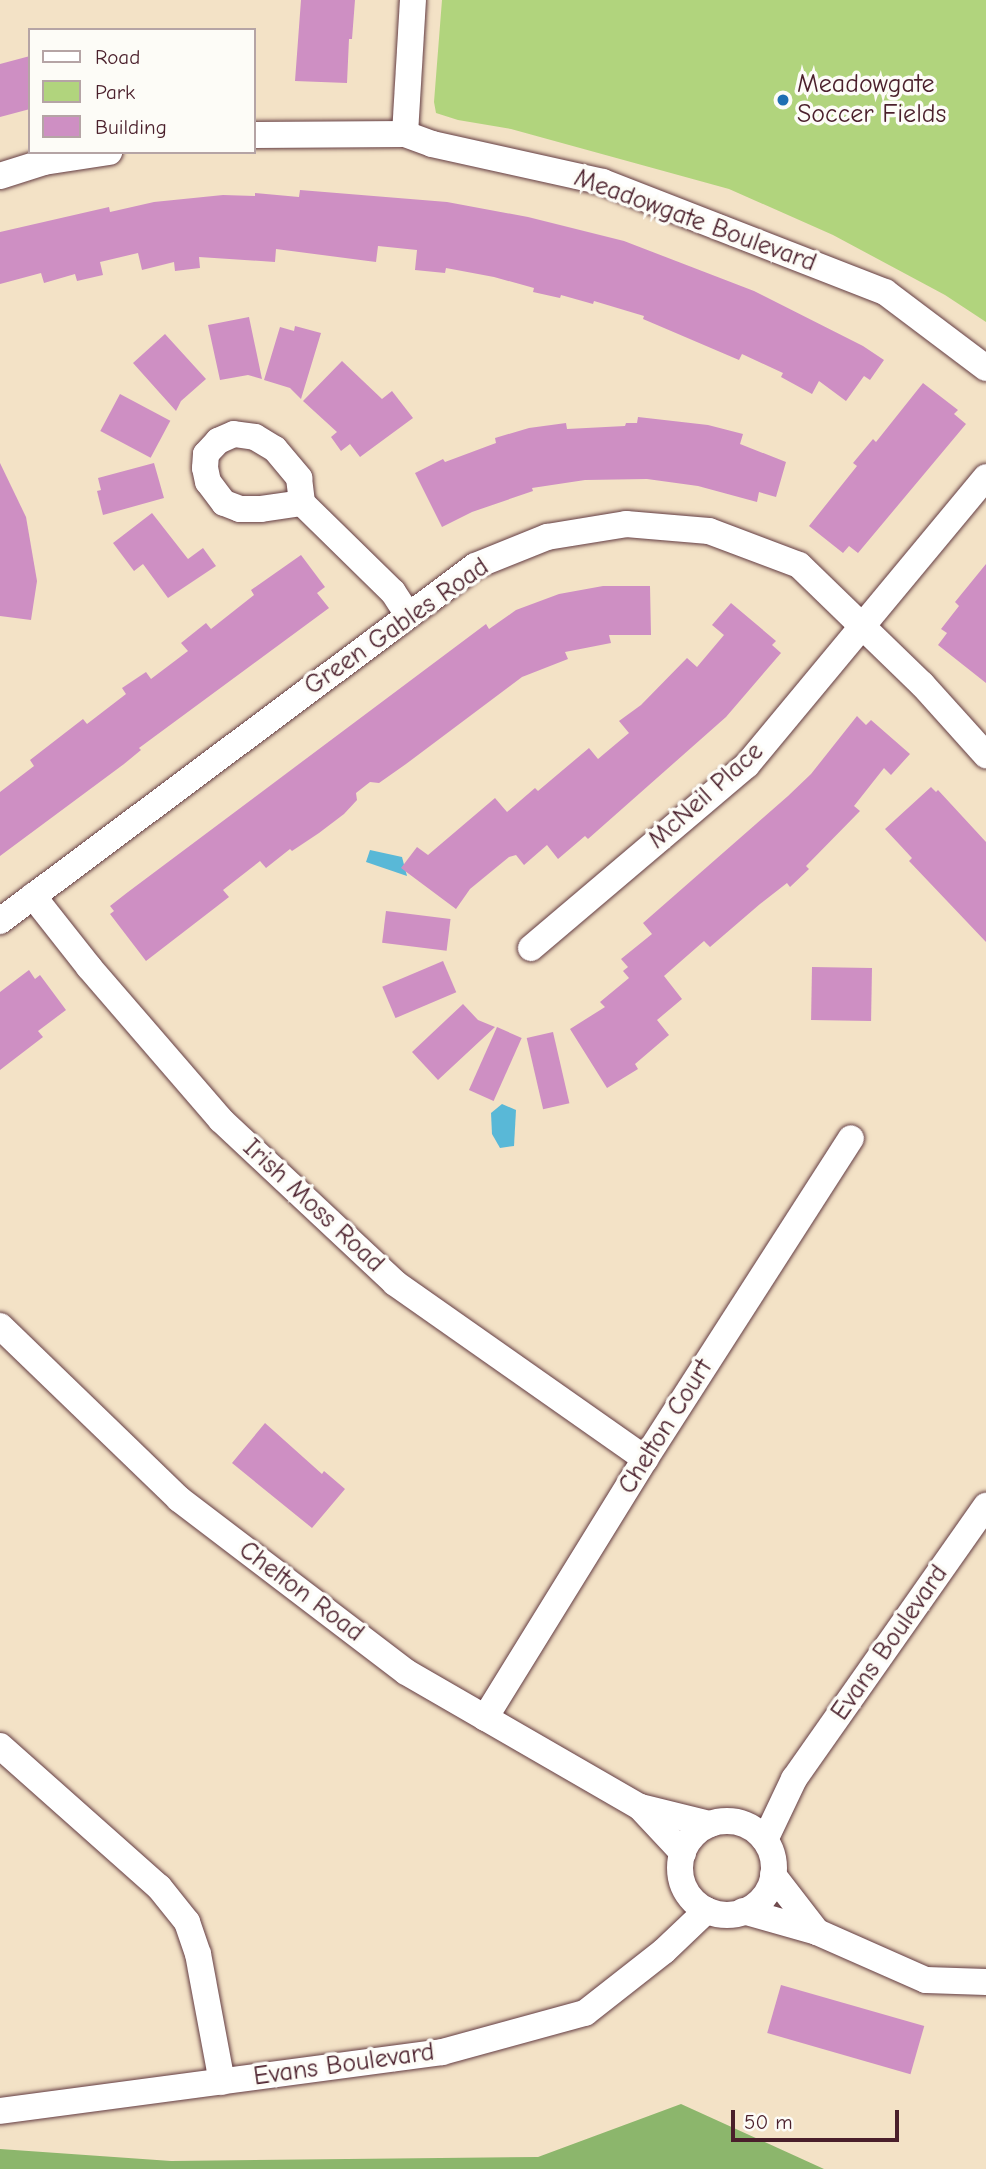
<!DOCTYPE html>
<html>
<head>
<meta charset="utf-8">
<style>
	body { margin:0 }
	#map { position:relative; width:986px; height:2169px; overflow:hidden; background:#f3e2c6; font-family:"Comic Neue",sans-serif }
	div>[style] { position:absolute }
	.green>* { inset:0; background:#b1d47d }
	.forest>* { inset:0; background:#8cb66c }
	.water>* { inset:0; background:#59b8d7 }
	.building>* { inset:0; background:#ce8fc3; transform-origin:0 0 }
	.roads { filter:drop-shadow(0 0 2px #633c42) drop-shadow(0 0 2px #633c42) }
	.minor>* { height:26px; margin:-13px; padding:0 13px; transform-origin:13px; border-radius:13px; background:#fff }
	.minor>.ring { margin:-13px; padding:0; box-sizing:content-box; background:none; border:26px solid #fff; border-radius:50% }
	.dots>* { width:19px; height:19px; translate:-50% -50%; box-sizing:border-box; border:4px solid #fdfcf7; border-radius:50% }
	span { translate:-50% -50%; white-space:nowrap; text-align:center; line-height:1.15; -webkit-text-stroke:7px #fdfcf7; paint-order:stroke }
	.poi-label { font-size:26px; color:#4a1f2b }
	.left { translate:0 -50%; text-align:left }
	.street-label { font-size:26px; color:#4a1f2b }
	.legend { position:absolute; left:28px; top:28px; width:228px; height:126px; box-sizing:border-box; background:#fdfcf7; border:2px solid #b5a4a5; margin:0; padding:9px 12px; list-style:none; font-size:21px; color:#4a1f2b }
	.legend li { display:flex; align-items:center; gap:14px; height:35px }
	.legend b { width:35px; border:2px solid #b5a4a5 }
	.scale { position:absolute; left:731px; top:2110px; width:168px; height:32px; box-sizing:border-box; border:4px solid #4a1f2b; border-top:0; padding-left:9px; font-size:21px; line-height:24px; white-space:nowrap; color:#4a1f2b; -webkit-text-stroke:5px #fdfcf7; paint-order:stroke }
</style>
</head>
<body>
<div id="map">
	<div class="green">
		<div style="clip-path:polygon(442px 0,986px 0,986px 322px,945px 295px,833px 235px,729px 189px,511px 129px,458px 120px,436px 113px,434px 102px)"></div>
	</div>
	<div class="forest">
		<div style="clip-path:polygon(681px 2104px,824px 2169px,0 2169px,0 2149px,171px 2161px,538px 2157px)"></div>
	</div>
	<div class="water">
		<div style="clip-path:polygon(370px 850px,402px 857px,407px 876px,366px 862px)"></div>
		<div style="clip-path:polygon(502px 1104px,516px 1110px,514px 1146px,500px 1148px,492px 1134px,491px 1113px)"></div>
	</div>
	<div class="building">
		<div style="clip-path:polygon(301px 0,355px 0,352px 39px,349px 39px,347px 83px,295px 81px)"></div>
		<div style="clip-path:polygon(30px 56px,30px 109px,0 117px,0 64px)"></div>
		<div style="clip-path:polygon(300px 190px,447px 202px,528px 217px,624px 241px,754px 291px,863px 346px,884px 360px,870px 380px,864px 376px,846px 401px,819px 381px,812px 394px,781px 377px,783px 373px,742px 354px,739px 360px,643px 319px,644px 316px,594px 301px,593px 304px,561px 295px,560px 298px,533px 292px,534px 288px,494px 277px,446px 268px,445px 273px,415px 270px,417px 250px,378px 246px,376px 262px,276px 249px,275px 262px,199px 257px,200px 268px,175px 271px,174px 262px,142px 270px,138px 253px,100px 262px,103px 275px,77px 281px,75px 274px,44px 283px,41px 273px,0 284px,0 232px,109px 207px,110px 212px,154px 202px,223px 195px,255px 196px,255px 193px,299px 197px)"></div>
		<div style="clip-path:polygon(249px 317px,262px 379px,248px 375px,220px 380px,208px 325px)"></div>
		<div style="clip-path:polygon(295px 326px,321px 333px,301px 399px,290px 388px,264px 380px,280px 327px,294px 331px)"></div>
		<div style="clip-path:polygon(165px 334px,206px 379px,181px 401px,176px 411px,133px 363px)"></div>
		<div style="clip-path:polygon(342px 361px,382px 399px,392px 391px,413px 418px,360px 457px,350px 444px,341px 451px,331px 437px,337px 432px,303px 401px)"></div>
		<div style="clip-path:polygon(923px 383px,958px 410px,954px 414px,966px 424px,858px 553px,849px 546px,843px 553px,809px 526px,857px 466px,853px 463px,873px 439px,876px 442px)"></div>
		<div style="left:120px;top:394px;width:57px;height:42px;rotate:28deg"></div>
		<div style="clip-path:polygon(638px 417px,708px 425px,743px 434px,740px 444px,786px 462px,776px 497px,759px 492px,757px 502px,698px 486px,647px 479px,585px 480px,532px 488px,533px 491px,472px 512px,442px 527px,415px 473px,443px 459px,445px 462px,496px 443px,495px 438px,529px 428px,566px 423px,567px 429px,625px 426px,626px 423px,637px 423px)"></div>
		<div style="clip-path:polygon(0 463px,26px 517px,37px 581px,31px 620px,0 616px)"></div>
		<div style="clip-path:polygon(154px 463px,164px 498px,103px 515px,97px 491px,101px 490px,98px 478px)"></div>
		<div style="clip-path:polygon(152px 513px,188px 559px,203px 548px,216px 566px,168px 598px,143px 564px,134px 571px,113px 543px)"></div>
		<div style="clip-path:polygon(301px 555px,325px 587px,317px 593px,329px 608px,139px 748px,141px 750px,124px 764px,0 856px,0 792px,34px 766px,30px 760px,83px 719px,87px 724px,126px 694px,122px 688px,146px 672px,151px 679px,188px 651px,181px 643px,206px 623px,211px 629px,254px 595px,251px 590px)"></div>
		<div style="clip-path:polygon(986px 564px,986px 683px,938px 645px,947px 633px,941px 629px,959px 606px,955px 602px)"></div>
		<div style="clip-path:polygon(603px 586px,650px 586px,651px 635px,609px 635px,611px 643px,565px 652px,568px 659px,522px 677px,406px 764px,379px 783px,370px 782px,356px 793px,357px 800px,344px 814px,319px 833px,292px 851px,290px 849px,266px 868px,260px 861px,223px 890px,229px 897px,146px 961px,110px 914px,114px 911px,110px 906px,128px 892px,486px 624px,489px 629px,516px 610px,559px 594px)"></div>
		<div style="clip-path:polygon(731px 603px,776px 641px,772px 645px,781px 653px,726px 717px,588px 839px,585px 836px,558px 859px,547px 845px,524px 865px,516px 855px,509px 857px,470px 889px,456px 909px,401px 868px,417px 847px,428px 855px,495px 798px,507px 812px,535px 788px,538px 791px,589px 748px,598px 759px,629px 733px,619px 721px,641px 705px,687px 658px,697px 667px,724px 635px,712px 625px)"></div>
		<div style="clip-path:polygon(857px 716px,866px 725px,871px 720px,910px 754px,891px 775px,884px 768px,854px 806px,860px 811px,806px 866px,809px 869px,790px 887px,787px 883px,760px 904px,710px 947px,704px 941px,664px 976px,682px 999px,657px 1020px,669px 1035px,635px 1064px,638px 1069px,607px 1088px,570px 1029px,605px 1007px,600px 1002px,629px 978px,623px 971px,628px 967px,621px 959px,652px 934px,643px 923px,788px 796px,811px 774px)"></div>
		<div style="clip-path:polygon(931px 787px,936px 792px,938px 790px,986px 842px,986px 942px,909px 861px,912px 858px,885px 829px)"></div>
		<div style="left:386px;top:911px;width:65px;height:32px;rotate:7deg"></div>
		<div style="left:443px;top:961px;width:34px;height:66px;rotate:67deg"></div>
		<div style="left:812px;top:967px;width:60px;height:53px;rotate:1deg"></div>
		<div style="clip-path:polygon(29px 970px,35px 979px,40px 975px,66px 1010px,38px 1031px,43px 1037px,0 1070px,0 992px)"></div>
		<div style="clip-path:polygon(463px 1004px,478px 1020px,495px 1027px,438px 1080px,412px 1052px)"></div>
		<div style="left:497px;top:1027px;width:27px;height:69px;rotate:24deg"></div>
		<div style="left:553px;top:1032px;width:73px;height:27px;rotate:77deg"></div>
		<div style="clip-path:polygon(265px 1423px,322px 1474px,324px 1471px,345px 1489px,312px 1528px,232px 1463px)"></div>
		<div style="left:781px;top:1985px;width:149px;height:50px;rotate:16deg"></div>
	</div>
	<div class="roads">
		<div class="minor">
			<div style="left:405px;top:134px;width:134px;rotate:-86.6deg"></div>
			<div style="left:254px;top:135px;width:151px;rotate:-0.4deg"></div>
			<div style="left:405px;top:134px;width:29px;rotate:20deg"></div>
			<div style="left:432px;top:144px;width:175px;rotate:12.5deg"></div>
			<div style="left:603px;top:182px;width:303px;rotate:21.3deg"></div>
			<div style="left:885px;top:292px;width:126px;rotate:37deg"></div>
			<div style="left:0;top:176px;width:46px;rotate:-17.7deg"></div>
			<div style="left:44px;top:162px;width:66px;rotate:-8.7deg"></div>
			<div style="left:302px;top:503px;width:41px;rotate:171.7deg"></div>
			<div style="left:261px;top:509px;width:21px;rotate:180deg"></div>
			<div style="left:240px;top:509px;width:17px;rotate:-159deg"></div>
			<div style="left:224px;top:503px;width:26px;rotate:-127deg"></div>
			<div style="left:208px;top:482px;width:14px;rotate:-102deg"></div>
			<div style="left:205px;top:468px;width:14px;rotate:-86deg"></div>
			<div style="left:206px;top:454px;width:18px;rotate:-47deg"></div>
			<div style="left:218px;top:441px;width:17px;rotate:-24deg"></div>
			<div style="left:234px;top:434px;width:21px;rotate:8deg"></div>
			<div style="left:255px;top:437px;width:23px;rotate:31deg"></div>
			<div style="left:275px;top:449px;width:38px;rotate:50deg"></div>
			<div style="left:299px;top:478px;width:25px;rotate:83deg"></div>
			<div style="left:302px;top:503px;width:127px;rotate:44.4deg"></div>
			<div style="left:393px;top:592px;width:27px;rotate:57deg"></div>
			<div style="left:33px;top:896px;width:90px;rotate:51.7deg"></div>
			<div style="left:89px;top:967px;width:202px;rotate:49.2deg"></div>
			<div style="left:221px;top:1120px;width:238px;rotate:43.1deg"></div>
			<div style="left:395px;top:1283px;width:306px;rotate:35.1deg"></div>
			<div style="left:0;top:921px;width:593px;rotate:-36.77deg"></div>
			<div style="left:475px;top:566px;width:78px;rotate:-21.9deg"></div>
			<div style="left:547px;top:537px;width:80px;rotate:-9.3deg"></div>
			<div style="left:626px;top:524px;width:83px;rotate:4.8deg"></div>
			<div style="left:709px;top:531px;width:96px;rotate:20.7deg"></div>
			<div style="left:799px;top:565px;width:171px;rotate:44.1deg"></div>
			<div style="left:922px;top:684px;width:96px;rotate:48deg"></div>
			<div style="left:531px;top:948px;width:283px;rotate:-40.3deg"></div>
			<div style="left:747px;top:765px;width:374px;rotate:-50.3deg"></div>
			<div style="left:0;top:1326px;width:249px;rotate:44deg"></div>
			<div style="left:179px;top:1499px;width:285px;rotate:37.3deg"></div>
			<div style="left:406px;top:1672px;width:270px;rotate:30deg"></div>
			<div style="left:640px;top:1807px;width:63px;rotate:46.9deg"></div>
			<div style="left:485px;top:1718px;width:304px;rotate:-58.3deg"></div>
			<div style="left:645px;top:1459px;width:381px;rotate:-57.3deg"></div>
			<div style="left:0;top:1746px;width:213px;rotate:41.6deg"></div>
			<div style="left:159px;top:1887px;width:45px;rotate:51.3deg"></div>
			<div style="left:187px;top:1922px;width:34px;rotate:71deg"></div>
			<div style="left:198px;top:1954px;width:130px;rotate:79.4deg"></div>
			<div style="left:640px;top:1807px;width:72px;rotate:13.7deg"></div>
			<div class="ring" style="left:680px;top:1821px;width:68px;height:68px"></div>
			<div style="left:765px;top:1840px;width:68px;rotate:-64.6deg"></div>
			<div style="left:794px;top:1779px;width:334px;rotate:-54.9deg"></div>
			<div style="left:773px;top:1875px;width:72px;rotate:52.3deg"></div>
			<div style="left:743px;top:1911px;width:77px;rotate:15.8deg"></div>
			<div style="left:817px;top:1932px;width:119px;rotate:23.8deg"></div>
			<div style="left:926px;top:1980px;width:60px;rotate:1.9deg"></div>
			<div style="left:0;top:2111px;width:446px;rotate:-7.6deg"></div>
			<div style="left:442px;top:2052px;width:148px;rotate:-15.3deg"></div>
			<div style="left:585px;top:2013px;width:100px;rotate:-38.1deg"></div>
			<div style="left:664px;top:1951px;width:59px;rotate:-43.6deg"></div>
		</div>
	</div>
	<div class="dots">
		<div style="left:783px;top:100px;background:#1f6fb2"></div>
	</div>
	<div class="poi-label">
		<span class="left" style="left:797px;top:100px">Meadowgate<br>Soccer Fields</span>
	</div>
	<div class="street-label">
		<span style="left:695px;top:221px;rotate:20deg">Meadowgate Boulevard</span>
		<span style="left:397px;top:627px;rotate:-35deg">Green Gables Road</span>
		<span style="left:706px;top:796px;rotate:-42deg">McNeil Place</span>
		<span style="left:313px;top:1206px;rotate:43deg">Irish Moss Road</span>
		<span style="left:666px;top:1427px;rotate:-58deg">Chelton Court</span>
		<span style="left:301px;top:1592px;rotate:37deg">Chelton Road</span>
		<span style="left:890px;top:1643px;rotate:-55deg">Evans Boulevard</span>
		<span style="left:344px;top:2065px;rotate:-8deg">Evans Boulevard</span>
	</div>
	<ul class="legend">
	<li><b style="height:9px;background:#fff"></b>Road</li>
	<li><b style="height:19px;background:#b1d47d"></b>Park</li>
	<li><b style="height:19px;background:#ce8fc3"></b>Building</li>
	</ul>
	<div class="scale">50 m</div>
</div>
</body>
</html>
